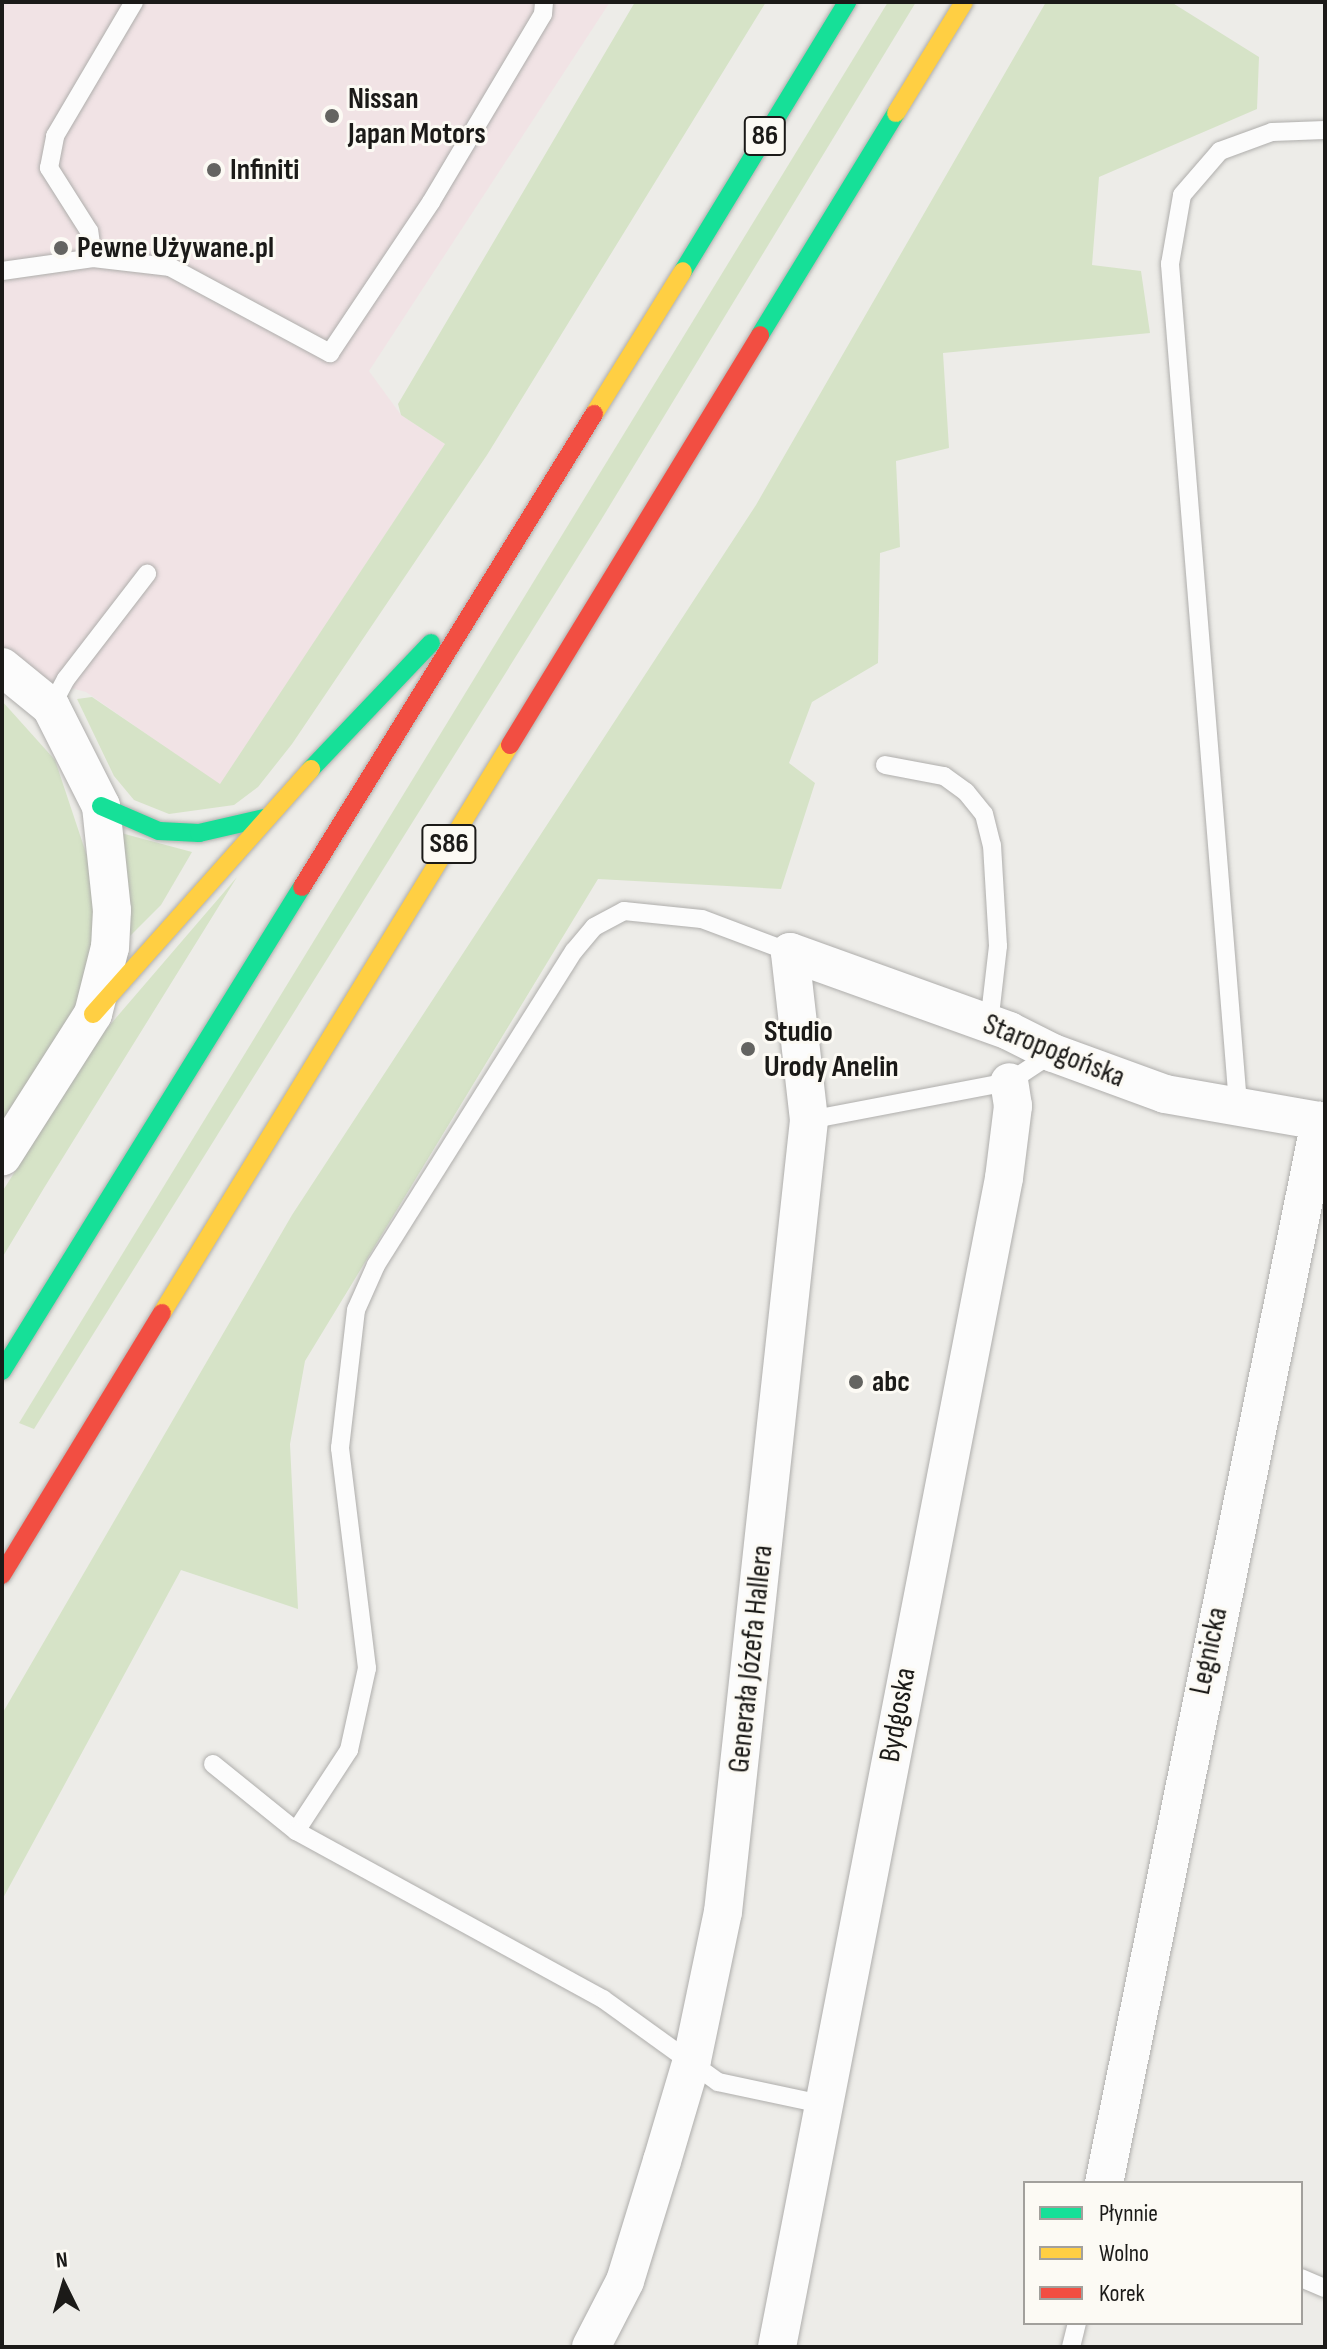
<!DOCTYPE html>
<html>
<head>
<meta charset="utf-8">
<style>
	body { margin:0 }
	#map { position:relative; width:1327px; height:2349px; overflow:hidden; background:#edece8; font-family:"Sofia Sans Condensed",sans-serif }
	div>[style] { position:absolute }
	.commercial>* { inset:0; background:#f1e3e5 }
	.green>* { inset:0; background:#d6e3c7 }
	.roads { filter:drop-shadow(0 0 2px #afaeac) drop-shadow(0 0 2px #afaeac) }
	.lane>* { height:18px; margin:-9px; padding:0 9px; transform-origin:9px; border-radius:9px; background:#fcfcfc }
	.street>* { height:38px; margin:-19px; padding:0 19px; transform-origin:19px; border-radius:19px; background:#fcfcfc }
	.fast>* { height:18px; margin:-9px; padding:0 9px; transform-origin:9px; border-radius:9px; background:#16e098 }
	.slow>* { height:18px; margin:-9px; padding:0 9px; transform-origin:9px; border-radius:9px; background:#ffcf43 }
	.jam>* { height:18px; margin:-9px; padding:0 9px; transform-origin:9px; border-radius:9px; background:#f24e42 }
	.dots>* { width:22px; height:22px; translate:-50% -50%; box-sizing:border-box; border:4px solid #fcfaf4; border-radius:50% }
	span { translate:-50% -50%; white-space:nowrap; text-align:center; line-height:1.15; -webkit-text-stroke:6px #fcfaf4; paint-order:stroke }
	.shield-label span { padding:2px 6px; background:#fcfaf4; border:2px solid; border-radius:6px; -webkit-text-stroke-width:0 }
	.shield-label { font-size:28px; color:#1b1a18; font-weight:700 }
	.poi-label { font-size:30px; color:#1b1a18; font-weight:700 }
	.left { translate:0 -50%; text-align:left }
	.street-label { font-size:30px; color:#1b1a18 }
	.frame { position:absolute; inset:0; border:4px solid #1b1a18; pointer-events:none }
	.legend { position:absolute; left:1023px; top:2181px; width:280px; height:144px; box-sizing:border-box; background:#fcfaf4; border:2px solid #a2a09c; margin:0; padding:10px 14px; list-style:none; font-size:24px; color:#1b1a18 }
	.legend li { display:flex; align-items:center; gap:16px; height:40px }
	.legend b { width:40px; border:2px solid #a2a09c }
	.north { position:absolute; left:24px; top:2245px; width:80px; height:80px; -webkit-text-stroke:6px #fcfaf4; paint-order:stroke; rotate:355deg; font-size:22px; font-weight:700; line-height:32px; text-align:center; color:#1b1a18 }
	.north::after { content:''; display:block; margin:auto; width:28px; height:36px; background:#1b1a18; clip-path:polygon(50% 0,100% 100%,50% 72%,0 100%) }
</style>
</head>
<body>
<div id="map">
	<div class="commercial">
		<div style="clip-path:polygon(2px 2px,610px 2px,369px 371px,401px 415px,445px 444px,220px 785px,86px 692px,2px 670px)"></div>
	</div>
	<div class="green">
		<div style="clip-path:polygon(635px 2px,766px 2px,487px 455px,292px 744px,258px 787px,234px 805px,169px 814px,134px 800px,114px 776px,77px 699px,92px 697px,220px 784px,445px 444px,401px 415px,398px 404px)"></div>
		<div style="clip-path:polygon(888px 2px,916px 2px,601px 520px,34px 1429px,19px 1423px)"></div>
		<div style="clip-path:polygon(1046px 2px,1171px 2px,1259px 57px,1257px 109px,1099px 177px,1092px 265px,1141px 271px,1150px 333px,943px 353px,949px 448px,896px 461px,900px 547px,880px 553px,878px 663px,812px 702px,789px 763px,815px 783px,781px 889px,598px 879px,305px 1361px,290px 1444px,298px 1609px,181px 1570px,2px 1900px,2px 1714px,292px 1215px,756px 505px)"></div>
		<div style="clip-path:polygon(2px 701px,55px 760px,90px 865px,98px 928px,82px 998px,2px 1124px)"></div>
		<div style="clip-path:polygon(121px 833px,192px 852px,161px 905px,130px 936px)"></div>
		<div style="clip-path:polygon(237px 877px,44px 1188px,2px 1258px,2px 1192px,103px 1033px)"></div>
	</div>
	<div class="roads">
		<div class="lane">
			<div style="left:93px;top:258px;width:27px;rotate:-98deg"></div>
			<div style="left:89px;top:231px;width:75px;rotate:-122.4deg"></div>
			<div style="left:49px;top:168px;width:33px;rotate:-79deg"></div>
			<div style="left:55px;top:136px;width:156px;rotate:-59.5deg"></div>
			<div style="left:2px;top:271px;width:92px;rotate:-8.1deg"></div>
			<div style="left:93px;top:258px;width:78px;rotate:6.7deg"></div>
			<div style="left:170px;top:267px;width:182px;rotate:28.3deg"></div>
			<div style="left:330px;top:353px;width:182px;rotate:-56.2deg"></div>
			<div style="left:431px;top:202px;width:219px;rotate:-59.2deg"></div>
			<div style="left:543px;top:14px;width:12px;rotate:-85deg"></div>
			<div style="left:51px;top:707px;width:32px;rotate:-62deg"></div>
			<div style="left:66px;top:679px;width:133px;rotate:-52.4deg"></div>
			<div style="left:885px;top:765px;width:60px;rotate:10.6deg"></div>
			<div style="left:944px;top:776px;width:27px;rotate:36deg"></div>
			<div style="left:966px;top:792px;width:28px;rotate:51deg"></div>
			<div style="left:984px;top:814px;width:32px;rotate:76deg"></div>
			<div style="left:992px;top:845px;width:101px;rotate:86.6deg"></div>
			<div style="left:998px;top:946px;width:79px;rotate:96.6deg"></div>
			<div style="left:1238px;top:1104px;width:843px;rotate:-94.63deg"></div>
			<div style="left:1170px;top:264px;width:70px;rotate:-80.1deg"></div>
			<div style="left:1182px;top:195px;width:58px;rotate:-49.2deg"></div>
			<div style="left:1220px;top:151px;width:55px;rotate:-20.1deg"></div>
			<div style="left:1272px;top:132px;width:53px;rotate:-2.2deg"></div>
			<div style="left:809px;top:1120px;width:204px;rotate:-10.8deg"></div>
			<div style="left:1009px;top:1082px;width:53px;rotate:-33.4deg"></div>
			<div style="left:213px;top:1764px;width:107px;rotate:38.9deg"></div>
			<div style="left:296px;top:1831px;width:97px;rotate:-56.8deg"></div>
			<div style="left:349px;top:1750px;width:84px;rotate:-77.6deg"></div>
			<div style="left:367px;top:1668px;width:222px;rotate:-97deg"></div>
			<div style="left:340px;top:1448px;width:139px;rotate:-83.4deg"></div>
			<div style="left:356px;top:1310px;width:49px;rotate:-66deg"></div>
			<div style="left:376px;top:1265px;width:371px;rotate:-57.8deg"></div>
			<div style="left:574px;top:951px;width:31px;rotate:-50deg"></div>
			<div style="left:594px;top:927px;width:34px;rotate:-28deg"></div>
			<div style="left:624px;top:911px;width:78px;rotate:5.9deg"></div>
			<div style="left:702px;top:919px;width:94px;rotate:20.6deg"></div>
			<div style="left:296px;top:1831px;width:350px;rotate:28.7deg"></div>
			<div style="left:603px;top:1999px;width:142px;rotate:35.8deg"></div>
			<div style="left:718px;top:2082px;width:110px;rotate:12deg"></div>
			<div style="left:1301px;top:2278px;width:26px;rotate:23deg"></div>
			<div style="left:1071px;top:2347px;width:25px;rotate:-76deg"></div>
		</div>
		<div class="street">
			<div style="left:2px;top:667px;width:63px;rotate:39.2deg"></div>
			<div style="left:51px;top:707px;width:111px;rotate:63.2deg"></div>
			<div style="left:101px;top:806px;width:105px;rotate:84deg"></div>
			<div style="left:112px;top:910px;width:37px;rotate:93deg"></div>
			<div style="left:110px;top:947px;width:69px;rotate:104.2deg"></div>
			<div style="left:93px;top:1014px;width:169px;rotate:122.5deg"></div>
			<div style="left:1104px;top:2183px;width:1084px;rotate:-78.5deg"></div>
			<div style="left:591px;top:2347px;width:74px;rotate:-62.7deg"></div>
			<div style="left:625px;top:2281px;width:126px;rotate:-72.9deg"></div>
			<div style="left:662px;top:2161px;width:105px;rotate:-73.5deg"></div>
			<div style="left:692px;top:2060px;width:151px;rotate:-78.2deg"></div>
			<div style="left:723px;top:1912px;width:797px;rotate:-83.8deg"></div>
			<div style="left:809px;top:1120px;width:169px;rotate:-96.5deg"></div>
			<div style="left:790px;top:952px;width:233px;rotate:19.8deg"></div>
			<div style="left:1009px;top:1031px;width:49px;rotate:26.6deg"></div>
			<div style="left:1053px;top:1053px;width:119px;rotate:20.1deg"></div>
			<div style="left:1165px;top:1094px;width:162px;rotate:9.9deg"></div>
			<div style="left:777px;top:2347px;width:1191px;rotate:-79.01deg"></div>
			<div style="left:1004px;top:1178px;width:73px;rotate:-82.9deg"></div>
			<div style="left:1013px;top:1106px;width:24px;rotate:-99deg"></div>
		</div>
		<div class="fast">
			<div style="left:683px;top:271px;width:315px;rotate:-58.6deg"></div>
			<div style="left:760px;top:335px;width:260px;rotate:-58.5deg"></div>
			<div style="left:311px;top:769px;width:174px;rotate:-46.4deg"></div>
			<div style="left:101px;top:806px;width:63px;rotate:23.3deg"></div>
			<div style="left:159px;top:831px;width:40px;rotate:2.9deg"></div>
			<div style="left:199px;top:833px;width:67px;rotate:-13deg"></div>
			<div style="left:2px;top:1371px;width:569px;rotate:-58.21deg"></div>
		</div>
		<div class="slow">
			<div style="left:896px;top:113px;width:130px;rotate:-58.5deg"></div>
			<div style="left:594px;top:414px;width:168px;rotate:-58.1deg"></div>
			<div style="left:93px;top:1014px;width:328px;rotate:-48.3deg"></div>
			<div style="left:162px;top:1313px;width:666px;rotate:-58.51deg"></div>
		</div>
		<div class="jam">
			<div style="left:510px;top:745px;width:480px;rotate:-58.6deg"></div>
			<div style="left:302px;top:887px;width:556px;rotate:-58.31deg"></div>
			<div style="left:2px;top:1575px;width:307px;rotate:-58.6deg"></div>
		</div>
	</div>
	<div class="dots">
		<div style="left:332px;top:116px;background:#646461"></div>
		<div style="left:214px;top:170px;background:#646461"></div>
		<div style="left:61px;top:248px;background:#646461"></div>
		<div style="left:748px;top:1049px;background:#646461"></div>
		<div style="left:856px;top:1382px;background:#646461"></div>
	</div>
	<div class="shield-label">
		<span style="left:765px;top:136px">86</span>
		<span style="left:449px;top:844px">S86</span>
	</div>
	<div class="poi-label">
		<span class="left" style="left:348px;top:116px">Nissan<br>Japan Motors</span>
		<span class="left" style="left:230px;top:170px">Infiniti</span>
		<span class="left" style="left:77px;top:248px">Pewne Używane.pl</span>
		<span class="left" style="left:764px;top:1049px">Studio<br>Urody Anelin</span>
		<span class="left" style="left:872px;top:1382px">abc</span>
	</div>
	<div class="street-label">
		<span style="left:1054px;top:1051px;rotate:22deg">Staropogońska</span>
		<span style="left:1209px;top:1651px;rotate:-78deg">Legnicka</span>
		<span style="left:751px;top:1659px;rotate:-84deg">Generała Józefa Hallera</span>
		<span style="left:898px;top:1715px;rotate:-80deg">Bydgoska</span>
	</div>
	<div class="frame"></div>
	<ul class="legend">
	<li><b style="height:10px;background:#16e098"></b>Płynnie</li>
	<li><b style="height:10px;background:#ffcf43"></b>Wolno</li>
	<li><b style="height:10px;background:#f24e42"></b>Korek</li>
	</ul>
	<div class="north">N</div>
</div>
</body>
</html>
